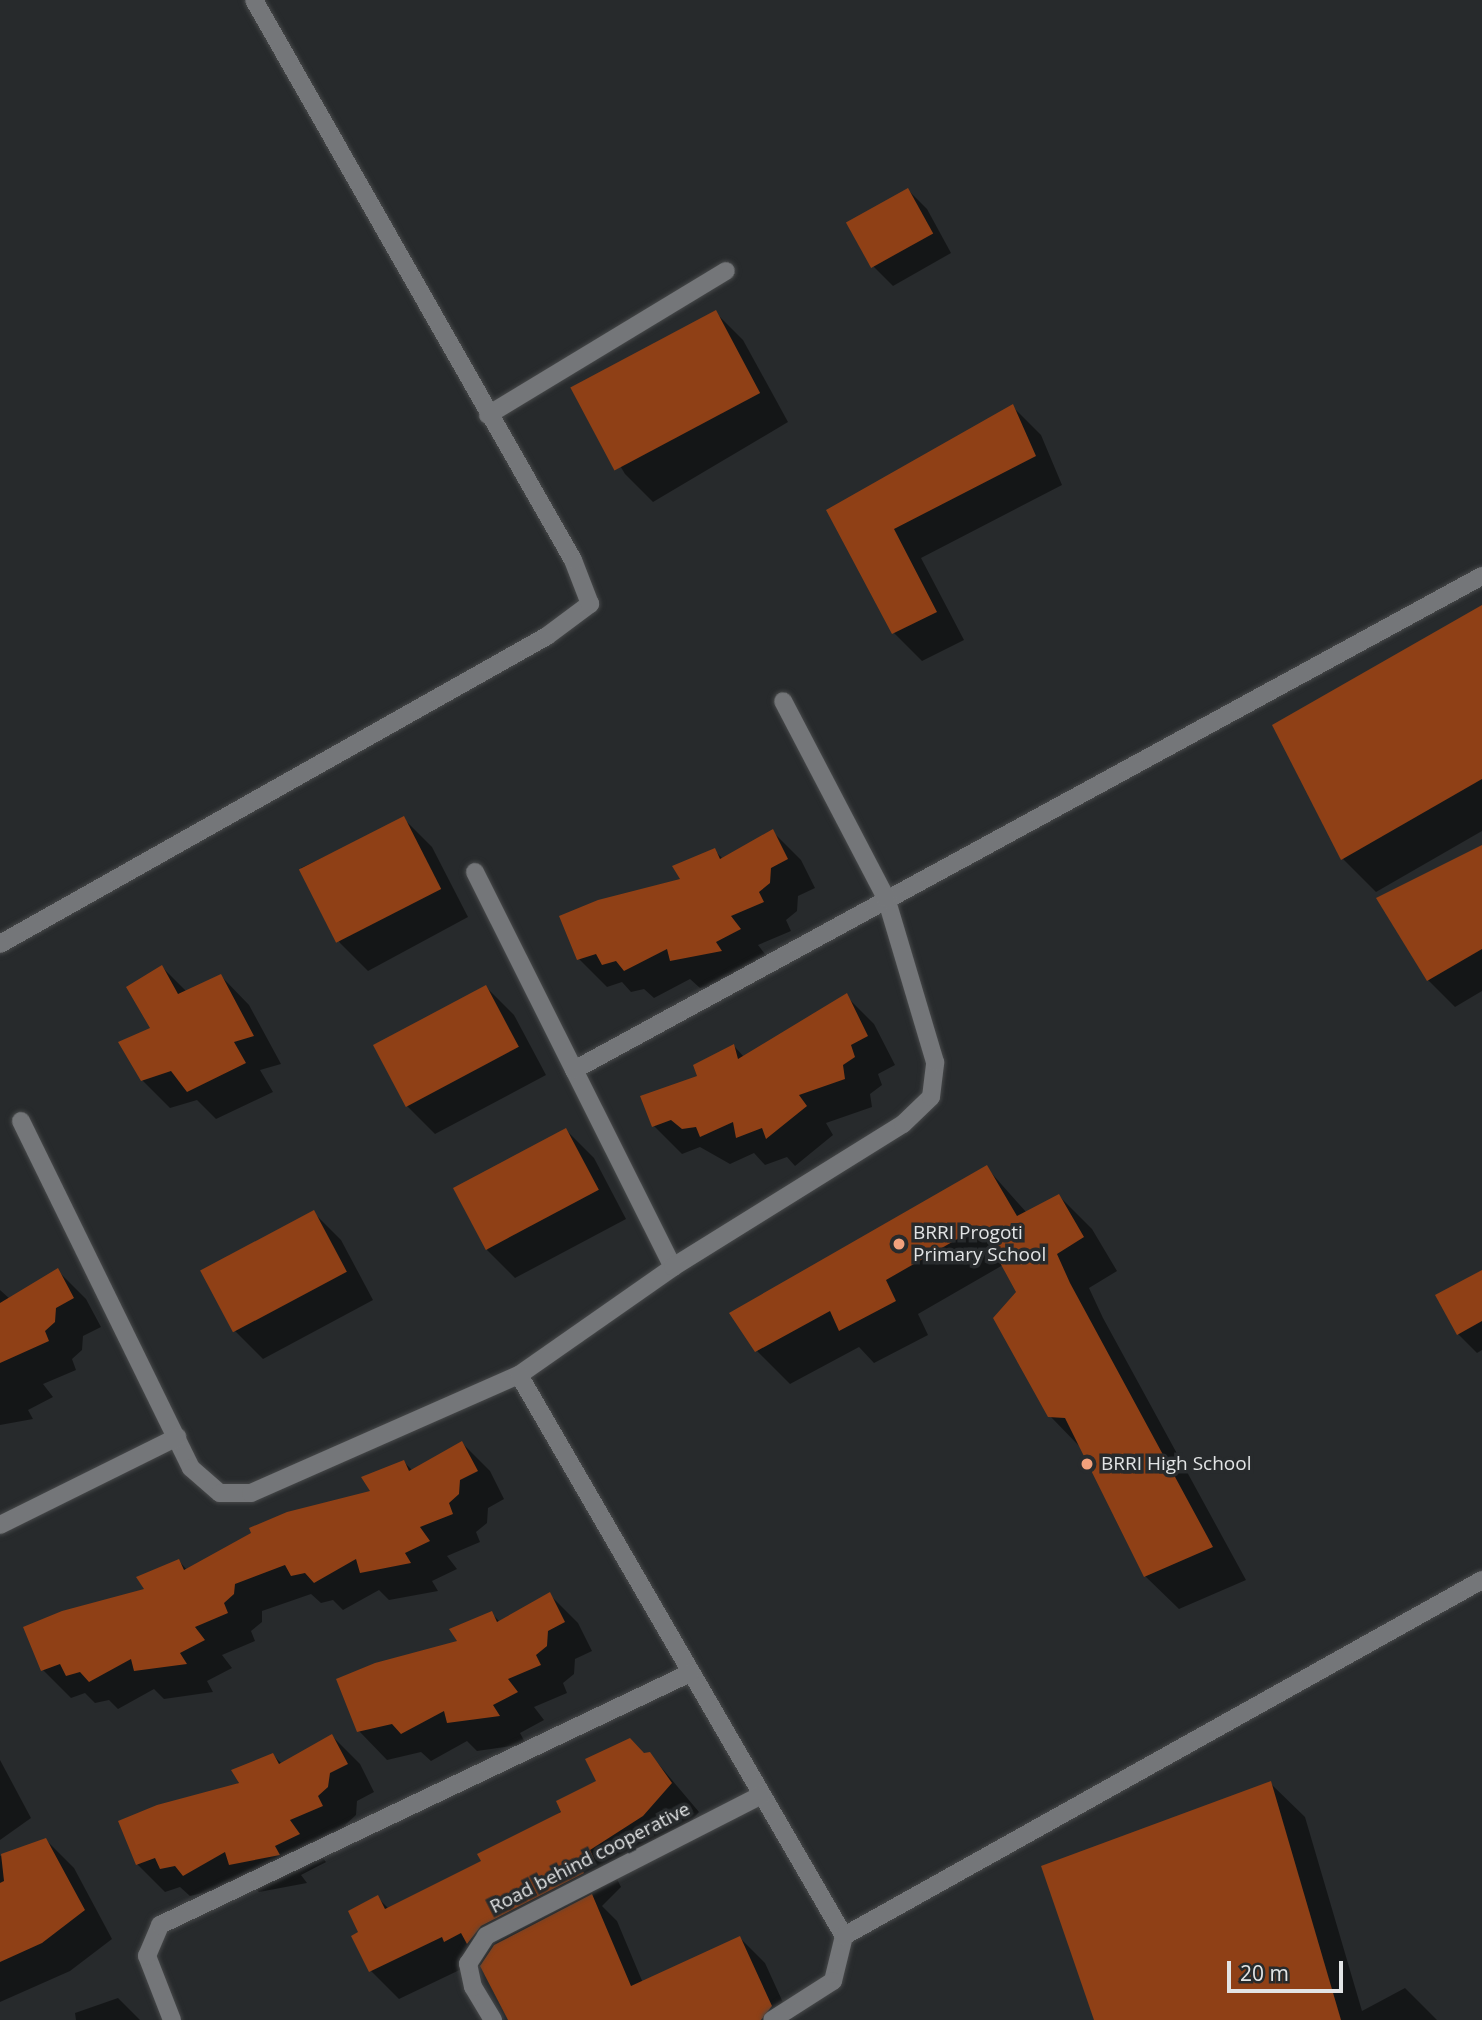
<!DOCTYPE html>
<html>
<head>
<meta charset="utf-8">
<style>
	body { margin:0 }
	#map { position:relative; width:1482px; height:2020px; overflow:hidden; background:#272a2c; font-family:"Open Sans",sans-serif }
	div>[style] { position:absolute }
	.shadow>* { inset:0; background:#0007 }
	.building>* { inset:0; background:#8f4016; transform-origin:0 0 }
	.roads { filter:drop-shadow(0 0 2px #47494a) drop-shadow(0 0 2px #47494a) }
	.minor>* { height:18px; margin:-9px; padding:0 9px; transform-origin:9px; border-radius:9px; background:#747679 }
	.dots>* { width:19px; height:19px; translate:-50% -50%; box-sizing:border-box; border:4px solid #272a2c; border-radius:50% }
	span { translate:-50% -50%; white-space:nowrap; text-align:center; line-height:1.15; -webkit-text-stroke:7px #272a2c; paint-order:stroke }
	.poi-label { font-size:19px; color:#e2e4e5 }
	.left { translate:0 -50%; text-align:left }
	.street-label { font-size:19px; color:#e2e4e5 }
	.scale { position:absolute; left:1227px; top:1961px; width:116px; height:32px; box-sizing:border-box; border:4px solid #e2e4e5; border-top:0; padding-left:9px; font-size:21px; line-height:24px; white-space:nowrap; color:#e2e4e5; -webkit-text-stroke:5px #272a2c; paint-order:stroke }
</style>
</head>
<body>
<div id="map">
	<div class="shadow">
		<div style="clip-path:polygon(908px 190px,927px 209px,951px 253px,893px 286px,874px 267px,849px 223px)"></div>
		<div style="clip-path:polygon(715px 312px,743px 340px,788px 422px,653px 502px,625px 474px,575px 391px)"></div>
		<div style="clip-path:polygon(1013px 407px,1041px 435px,1062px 485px,921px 558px,964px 640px,922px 661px,894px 633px,828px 510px)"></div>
		<div style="clip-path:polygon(1482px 607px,1482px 831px,1376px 892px,1343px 859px)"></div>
		<div style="clip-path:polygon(404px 819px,432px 847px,468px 917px,368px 971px,340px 943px,301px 868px)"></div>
		<div style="clip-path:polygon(773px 832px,801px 860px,815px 888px,798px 896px,797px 911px,786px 920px,791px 931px,758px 945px,768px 958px,748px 979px,700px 988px,690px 979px,654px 998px,644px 989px,631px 992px,622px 982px,607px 987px,579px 959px,683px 880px,714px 850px,723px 859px)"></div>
		<div style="clip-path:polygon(1482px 847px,1482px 991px,1455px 1007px,1428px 980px)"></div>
		<div style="clip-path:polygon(162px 967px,187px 992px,221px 976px,249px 1005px,281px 1064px,260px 1070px,273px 1092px,216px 1119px,197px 1100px,170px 1108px,142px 1080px)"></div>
		<div style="clip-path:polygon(486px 987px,514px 1015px,546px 1075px,435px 1134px,407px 1106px)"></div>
		<div style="clip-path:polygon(846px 996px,874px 1024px,895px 1065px,878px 1074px,882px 1085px,870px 1094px,872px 1107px,826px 1123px,833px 1135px,795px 1166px,787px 1157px,765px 1165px,754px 1153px,730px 1164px,700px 1147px,682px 1154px,654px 1126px,734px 1046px,744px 1057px)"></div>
		<div style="clip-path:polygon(566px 1130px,594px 1158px,626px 1219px,515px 1278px,487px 1250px)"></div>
		<div style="clip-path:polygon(986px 1167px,1027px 1213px,1059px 1196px,1092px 1229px,1117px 1271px,1089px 1288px,1103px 1318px,1246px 1580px,1179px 1609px,1145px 1576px,1082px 1449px,1050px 1416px,1018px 1292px,1003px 1265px,918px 1314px,928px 1335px,874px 1363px,859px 1347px,790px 1384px,757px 1351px)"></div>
		<div style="clip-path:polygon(313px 1212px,341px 1240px,373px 1300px,263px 1359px,235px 1331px)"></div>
		<div style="clip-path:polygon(58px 1271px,86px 1299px,101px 1327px,83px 1336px,82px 1350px,72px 1359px,76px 1370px,43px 1384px,53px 1397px,28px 1410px,33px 1419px,0 1425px,0 1290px,10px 1299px)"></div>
		<div style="clip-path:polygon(1482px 1278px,1482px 1350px,1477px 1353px,1458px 1334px)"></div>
		<div style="clip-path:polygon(462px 1443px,490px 1471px,504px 1499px,488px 1508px,487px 1523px,476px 1532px,480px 1542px,447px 1556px,457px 1569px,432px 1581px,438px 1591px,389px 1600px,379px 1590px,343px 1610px,333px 1600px,321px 1603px,311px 1594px,262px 1611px,262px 1622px,251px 1631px,255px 1641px,222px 1655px,232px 1668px,207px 1681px,213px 1692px,164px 1699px,154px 1689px,118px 1709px,109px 1700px,95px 1703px,85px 1693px,71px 1698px,43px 1670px,26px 1628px,147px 1590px,179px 1561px,187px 1570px,372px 1492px,404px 1462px,413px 1471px)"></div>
		<div style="clip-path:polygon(550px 1595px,578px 1623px,592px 1651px,575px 1659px,574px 1674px,563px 1683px,567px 1693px,534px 1707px,544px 1720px,520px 1733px,526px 1744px,477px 1751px,467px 1741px,431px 1761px,421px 1752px,387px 1760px,359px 1731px,491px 1613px,500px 1622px)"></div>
		<div style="clip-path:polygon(332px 1736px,360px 1764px,374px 1792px,357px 1801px,356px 1815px,345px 1825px,350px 1834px,316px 1849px,326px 1862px,301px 1875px,307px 1883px,259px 1892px,249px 1883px,213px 1903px,203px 1893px,190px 1896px,180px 1887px,165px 1892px,137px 1864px,273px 1755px,282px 1764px)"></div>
		<div style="clip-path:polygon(650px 1754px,699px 1812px,671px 1844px,617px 1879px,621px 1887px,602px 1906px,617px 1921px,643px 1983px,740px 1938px,765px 1963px,791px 2020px,511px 2020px,481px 1965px,473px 1969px,470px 1965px,399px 1999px,371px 1971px,361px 1933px,378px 1898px,389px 1909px,483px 1862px)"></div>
		<div style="clip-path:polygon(0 1760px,31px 1818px,0 1840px)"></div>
		<div style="clip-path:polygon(1270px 1783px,1305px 1817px,1362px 2011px,1405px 1988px,1437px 2020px,1096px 2020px)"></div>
		<div style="clip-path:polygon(46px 1840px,74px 1868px,112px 1939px,70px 1971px,0 2002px,0 1856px)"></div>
		<div style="clip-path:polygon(118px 1998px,140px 2020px,76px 2020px,75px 2013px)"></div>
	</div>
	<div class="building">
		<div style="left:908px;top:188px;width:52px;height:71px;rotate:61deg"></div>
		<div style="left:716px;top:310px;width:94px;height:165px;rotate:62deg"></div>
		<div style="clip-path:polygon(1013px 404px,1036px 456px,894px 529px,937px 612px,892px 634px,826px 510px)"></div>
		<div style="clip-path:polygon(1482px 605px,1482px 779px,1341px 860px,1272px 725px)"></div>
		<div style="left:404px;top:816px;width:82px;height:118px;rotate:63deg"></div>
		<div style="clip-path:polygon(773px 829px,788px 859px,771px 868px,770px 883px,759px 892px,764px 902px,731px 916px,741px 929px,716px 942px,722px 951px,670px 961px,667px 949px,624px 971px,616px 961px,602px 965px,596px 954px,577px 960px,559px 916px,598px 900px,680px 879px,672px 866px,715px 848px,720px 859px)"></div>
		<div style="clip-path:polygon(1482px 845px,1482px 949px,1427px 981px,1376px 898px)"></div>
		<div style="clip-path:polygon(162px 965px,178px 994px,221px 974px,254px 1036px,234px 1042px,246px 1063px,187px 1092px,171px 1071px,141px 1081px,118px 1042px,150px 1028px,126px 987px)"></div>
		<div style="left:486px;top:985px;width:70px;height:128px;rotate:62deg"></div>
		<div style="clip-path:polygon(847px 993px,868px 1036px,851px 1045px,855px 1057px,843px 1065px,845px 1079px,799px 1095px,807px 1106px,766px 1139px,762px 1128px,736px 1138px,733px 1122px,700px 1137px,696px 1127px,682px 1129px,671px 1120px,652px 1127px,640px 1096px,697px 1076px,693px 1065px,734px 1044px,738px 1059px)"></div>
		<div style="left:566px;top:1128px;width:70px;height:128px;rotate:62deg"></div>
		<div style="clip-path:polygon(987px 1165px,1017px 1216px,1059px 1194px,1084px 1237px,1057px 1254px,1070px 1283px,1213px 1547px,1144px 1577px,1065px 1418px,1048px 1417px,993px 1318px,1016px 1292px,980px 1226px,886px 1280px,896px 1301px,839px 1331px,830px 1311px,755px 1352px,729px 1313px)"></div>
		<div style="left:314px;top:1210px;width:70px;height:129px;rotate:62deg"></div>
		<div style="clip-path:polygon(58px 1268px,74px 1298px,56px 1308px,55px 1322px,45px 1331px,49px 1341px,0 1363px,0 1303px)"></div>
		<div style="clip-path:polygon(1482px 1270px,1482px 1321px,1457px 1335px,1435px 1295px)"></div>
		<div style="clip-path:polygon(462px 1441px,478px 1471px,460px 1480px,459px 1494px,449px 1503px,453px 1514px,420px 1527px,430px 1541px,405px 1553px,411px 1563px,360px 1573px,356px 1559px,314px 1583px,305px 1573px,291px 1576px,285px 1565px,235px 1584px,234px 1594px,224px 1603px,228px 1613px,195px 1627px,205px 1640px,180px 1653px,187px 1664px,134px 1671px,131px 1659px,89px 1682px,80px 1672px,66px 1676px,60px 1664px,41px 1671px,23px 1627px,62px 1611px,144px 1589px,136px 1577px,179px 1559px,184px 1570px,251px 1533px,249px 1528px,287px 1512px,370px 1491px,361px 1477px,404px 1460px,409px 1471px)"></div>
		<div style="clip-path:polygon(550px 1592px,565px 1622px,548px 1631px,547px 1646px,536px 1655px,541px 1665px,508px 1679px,518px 1692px,493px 1705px,500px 1716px,447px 1723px,444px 1711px,401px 1734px,392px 1724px,357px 1732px,336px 1679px,375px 1663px,457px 1641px,449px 1629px,492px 1611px,497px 1622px)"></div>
		<div style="clip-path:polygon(332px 1734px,348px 1764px,330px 1773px,328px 1787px,318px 1796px,323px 1806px,290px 1820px,300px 1834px,275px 1846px,280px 1855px,229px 1865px,225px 1852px,183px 1876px,175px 1866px,160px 1869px,155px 1858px,136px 1865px,118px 1821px,157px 1805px,239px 1783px,231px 1770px,273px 1753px,279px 1764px)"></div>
		<div style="clip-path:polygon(630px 1738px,644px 1753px,650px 1752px,672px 1783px,643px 1816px,590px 1850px,594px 1859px,581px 1867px,584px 1873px,481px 1926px,467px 1944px,461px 1933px,444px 1942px,442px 1937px,369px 1972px,351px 1936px,358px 1932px,348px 1911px,378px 1895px,385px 1909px,481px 1861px,477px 1854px,561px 1812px,556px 1801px,596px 1781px,585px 1759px)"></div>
		<div style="clip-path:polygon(1271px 1781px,1341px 2020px,1094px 2020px,1041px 1866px)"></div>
		<div style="clip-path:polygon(46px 1838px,85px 1910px,42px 1943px,0 1962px,0 1883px,4px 1881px,1px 1854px)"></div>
		<div style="clip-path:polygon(592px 1894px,631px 1986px,740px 1936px,772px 2006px,761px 2020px,508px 2020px,480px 1966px,494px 1945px)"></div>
	</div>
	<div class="roads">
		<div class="minor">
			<div style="left:488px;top:415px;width:278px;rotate:-31.2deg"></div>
			<div style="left:475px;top:872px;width:442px;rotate:63.4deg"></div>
			<div style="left:0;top:944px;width:628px;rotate:-29.38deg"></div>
			<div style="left:547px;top:636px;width:54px;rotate:-36.7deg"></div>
			<div style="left:590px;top:604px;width:47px;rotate:-111.1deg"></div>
			<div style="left:573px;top:560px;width:644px;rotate:-119.67deg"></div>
			<div style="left:574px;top:1070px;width:1034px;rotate:-28.55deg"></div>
			<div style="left:21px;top:1121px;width:386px;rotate:63.9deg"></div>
			<div style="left:191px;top:1468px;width:38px;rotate:41deg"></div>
			<div style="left:220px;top:1493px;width:31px"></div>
			<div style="left:251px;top:1493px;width:293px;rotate:-23.8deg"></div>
			<div style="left:519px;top:1375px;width:188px;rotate:-35deg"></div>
			<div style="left:673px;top:1267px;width:271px;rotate:-31.9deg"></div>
			<div style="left:903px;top:1124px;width:39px;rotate:-44deg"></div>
			<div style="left:931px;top:1097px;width:35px;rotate:-83deg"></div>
			<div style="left:935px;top:1062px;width:171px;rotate:-106.6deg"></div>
			<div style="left:886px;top:898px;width:222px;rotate:-117.6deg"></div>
			<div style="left:519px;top:1375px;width:648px;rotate:59.92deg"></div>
			<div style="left:844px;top:1936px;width:46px;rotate:103.7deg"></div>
			<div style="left:833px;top:1981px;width:72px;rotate:147.4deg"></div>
			<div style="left:0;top:1525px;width:198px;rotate:-26.4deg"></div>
			<div style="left:844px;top:1936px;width:731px;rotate:-29.16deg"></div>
			<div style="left:172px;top:2020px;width:69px;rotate:-111.3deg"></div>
			<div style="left:147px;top:1956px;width:34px;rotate:-67deg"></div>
			<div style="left:160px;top:1925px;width:587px;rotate:-25.43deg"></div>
			<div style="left:493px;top:2020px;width:39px;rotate:-121deg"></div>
			<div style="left:473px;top:1987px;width:24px;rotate:-102deg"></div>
			<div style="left:468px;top:1964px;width:33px;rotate:-57deg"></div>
			<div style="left:486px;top:1936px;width:309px;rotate:-27.1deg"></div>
		</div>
	</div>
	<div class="dots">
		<div style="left:899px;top:1244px;background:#f1a17d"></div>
		<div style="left:1087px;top:1464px;background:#f1a17d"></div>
	</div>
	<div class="poi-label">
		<span class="left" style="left:913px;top:1244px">BRRI Progoti<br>Primary School</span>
		<span class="left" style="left:1101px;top:1464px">BRRI High School</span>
	</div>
	<div class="street-label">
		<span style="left:590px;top:1858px;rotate:-27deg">Road behind cooperative</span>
	</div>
	<div class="scale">20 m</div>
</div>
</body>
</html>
